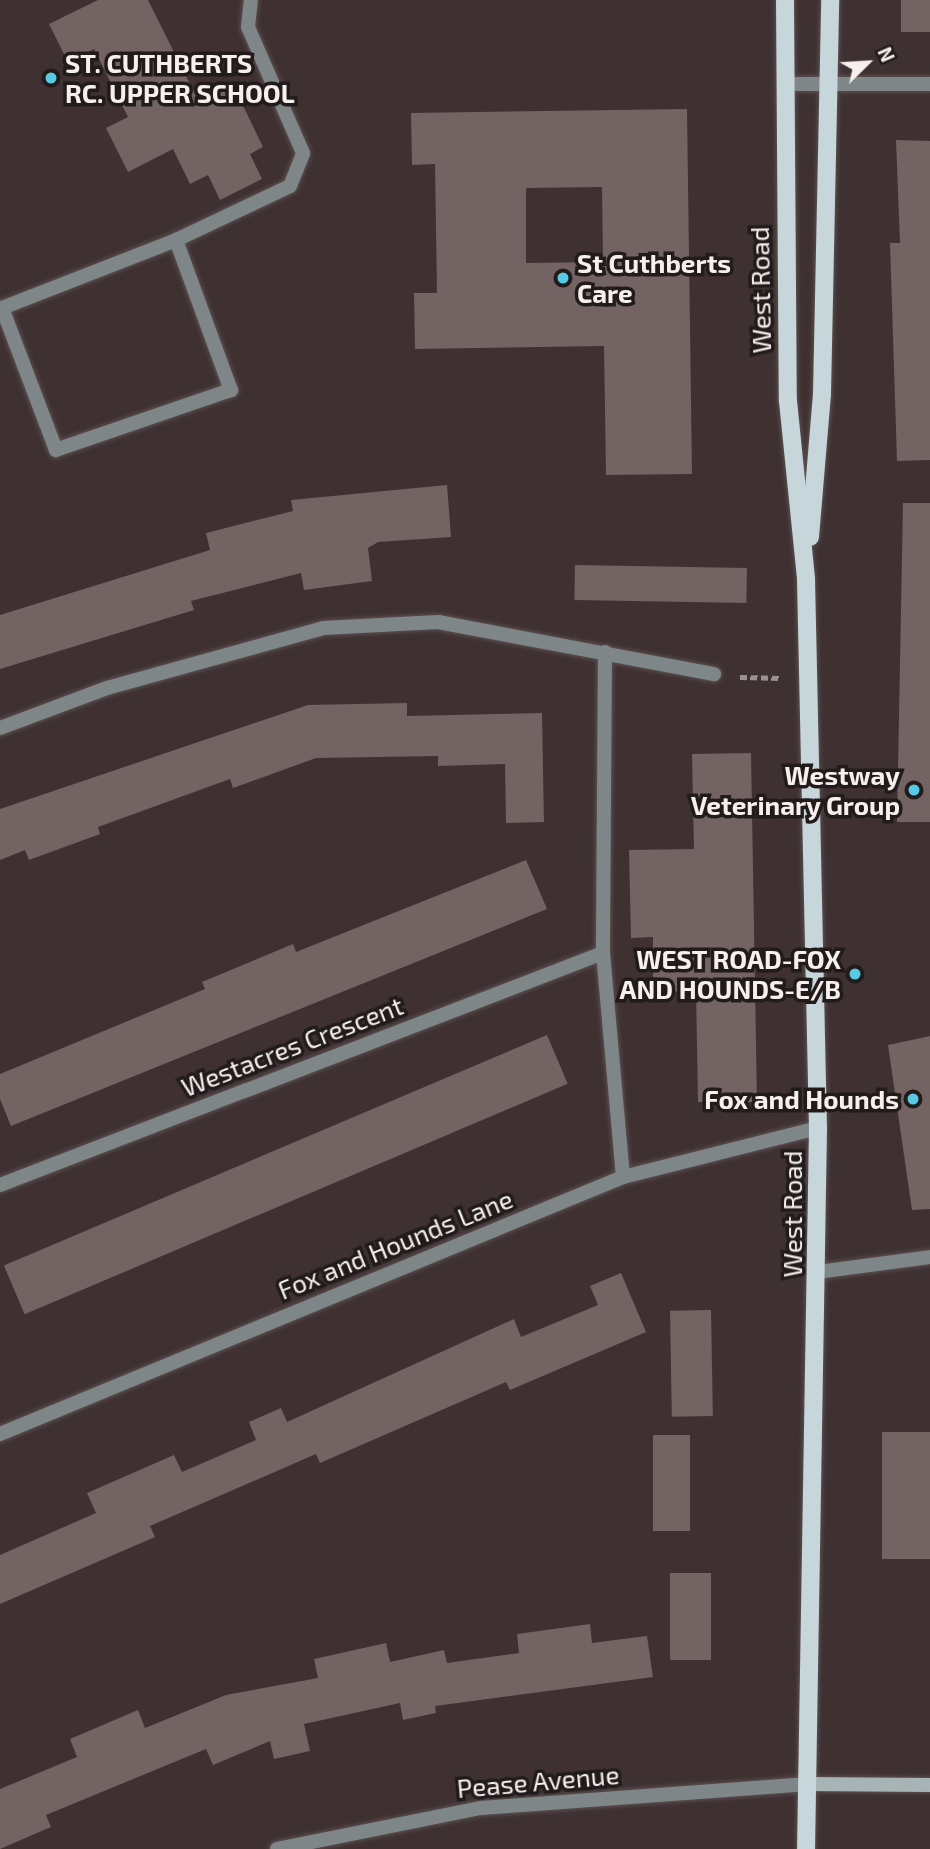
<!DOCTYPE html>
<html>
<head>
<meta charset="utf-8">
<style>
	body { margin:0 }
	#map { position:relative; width:930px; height:1849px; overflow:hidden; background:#3f3132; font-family:"Exo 2",sans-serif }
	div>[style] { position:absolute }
	.building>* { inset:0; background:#736363; transform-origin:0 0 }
	.path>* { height:4.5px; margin-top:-2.25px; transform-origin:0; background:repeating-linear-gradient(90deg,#9c9191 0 7px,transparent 0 10.5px) }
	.roads { filter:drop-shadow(0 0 2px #5c4f50) drop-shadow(0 0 2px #5c4f50) }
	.service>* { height:14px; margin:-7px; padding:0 7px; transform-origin:7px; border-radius:7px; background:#7f8688 }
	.minor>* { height:14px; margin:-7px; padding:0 7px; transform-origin:7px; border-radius:7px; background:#7f8688 }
	.tertiary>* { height:14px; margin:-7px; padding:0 7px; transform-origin:7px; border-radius:7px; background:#7f8688 }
	.secondary>* { height:14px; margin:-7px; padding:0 7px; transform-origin:7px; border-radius:7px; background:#a8b3b6 }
	.primary>* { height:18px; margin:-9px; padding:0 9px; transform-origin:9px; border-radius:9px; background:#c7d6da }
	.dots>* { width:19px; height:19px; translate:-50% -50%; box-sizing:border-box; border:4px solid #211b1b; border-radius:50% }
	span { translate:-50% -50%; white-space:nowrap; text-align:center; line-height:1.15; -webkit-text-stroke:7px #211b1b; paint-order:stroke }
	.poi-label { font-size:26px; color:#f7eeee; font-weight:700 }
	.left { translate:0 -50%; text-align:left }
	.right { translate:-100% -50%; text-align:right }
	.street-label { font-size:26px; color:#f7eeee }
	.north { position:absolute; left:832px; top:28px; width:70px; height:70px; -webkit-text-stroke:5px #211b1b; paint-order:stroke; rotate:66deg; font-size:19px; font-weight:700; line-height:28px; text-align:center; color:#f7eeee }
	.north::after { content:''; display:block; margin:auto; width:24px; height:32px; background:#f7eeee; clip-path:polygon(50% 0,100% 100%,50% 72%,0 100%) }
</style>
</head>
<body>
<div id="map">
	<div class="building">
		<div style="clip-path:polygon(98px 0,148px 0,197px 98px,231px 81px,263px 147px,250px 154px,262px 179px,220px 200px,208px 175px,190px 184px,173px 149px,128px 172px,106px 128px,128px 117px,94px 49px,68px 62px,49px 24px)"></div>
		<div style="left:901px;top:0;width:29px;height:32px"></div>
		<div style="clip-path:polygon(evenodd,687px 109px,692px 474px,606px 475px,604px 346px,415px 349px,414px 293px,437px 293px,435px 164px,412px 165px,411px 113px,687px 109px,602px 187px,603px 262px,526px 263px,526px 188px,602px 187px)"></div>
		<div style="clip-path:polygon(896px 140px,930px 141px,930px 460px,897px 461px,890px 243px,900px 243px)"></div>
		<div style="clip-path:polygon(447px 485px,451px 537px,378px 542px,368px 548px,372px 581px,304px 590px,301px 573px,191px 601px,194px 610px,0 669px,0 615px,210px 550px,206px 533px,293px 511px,291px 500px)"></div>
		<div style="clip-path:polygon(903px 503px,930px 503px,930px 822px,897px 822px)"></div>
		<div style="left:575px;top:565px;width:172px;height:35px;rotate:1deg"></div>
		<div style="clip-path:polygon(407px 703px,407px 716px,542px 713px,544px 822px,506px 823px,505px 764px,438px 766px,438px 756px,316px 758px,233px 788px,230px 779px,98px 827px,100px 834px,29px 860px,25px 850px,0 860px,0 809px,308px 705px)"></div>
		<div style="clip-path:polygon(751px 753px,757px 1102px,698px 1102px,696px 991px,653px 992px,653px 937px,631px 938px,629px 850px,694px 849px,692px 754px)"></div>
		<div style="clip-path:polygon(526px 860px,547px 909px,11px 1126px,0 1099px,0 1074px,205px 989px,202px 982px,293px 944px,296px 952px)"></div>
		<div style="left:547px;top:1035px;width:53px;height:590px;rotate:67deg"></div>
		<div style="clip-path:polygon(930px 1036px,930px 1209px,912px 1210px,888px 1045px)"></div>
		<div style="clip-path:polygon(621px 1273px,646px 1332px,510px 1390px,506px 1382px,320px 1463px,316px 1454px,150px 1526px,155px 1537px,0 1604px,0 1555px,96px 1513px,87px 1493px,174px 1455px,182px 1472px,256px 1440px,249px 1422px,281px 1408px,287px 1422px,514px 1319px,521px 1337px,598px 1305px,590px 1286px)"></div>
		<div style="left:711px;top:1310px;width:106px;height:41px;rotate:89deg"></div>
		<div style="left:882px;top:1432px;width:48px;height:127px"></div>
		<div style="left:653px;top:1435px;width:37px;height:96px"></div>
		<div style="left:670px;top:1573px;width:41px;height:87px"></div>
		<div style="clip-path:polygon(590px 1624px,592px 1643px,647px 1636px,653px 1677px,435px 1706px,436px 1713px,403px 1720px,400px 1703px,304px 1724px,310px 1751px,274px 1759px,270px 1741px,213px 1765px,206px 1749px,46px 1815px,51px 1827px,0 1849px,0 1789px,77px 1757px,70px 1739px,138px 1710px,145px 1728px,226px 1695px,318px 1678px,314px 1659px,386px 1643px,390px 1662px,444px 1650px,447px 1663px,519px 1653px,517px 1634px)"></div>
	</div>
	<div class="path">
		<div style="left:740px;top:677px;width:40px;rotate:1.4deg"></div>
	</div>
	<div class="roads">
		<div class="service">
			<div style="left:176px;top:240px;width:160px;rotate:69.9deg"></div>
			<div style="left:231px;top:390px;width:185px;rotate:161.1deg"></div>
			<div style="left:56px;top:450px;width:152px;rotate:-110.8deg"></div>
			<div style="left:2px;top:308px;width:187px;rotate:-21.3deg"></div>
			<div style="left:176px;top:240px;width:126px;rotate:-25.3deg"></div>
			<div style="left:290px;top:186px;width:35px;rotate:-68deg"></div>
			<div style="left:303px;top:153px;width:137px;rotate:-113.6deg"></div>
			<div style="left:248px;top:27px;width:27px;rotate:-84deg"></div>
		</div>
		<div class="minor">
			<div style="left:784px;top:84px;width:146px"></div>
			<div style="left:605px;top:652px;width:301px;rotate:90.4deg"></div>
			<div style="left:603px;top:953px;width:225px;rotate:84.9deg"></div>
			<div style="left:0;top:728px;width:114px;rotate:-20.5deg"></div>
			<div style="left:107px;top:688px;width:224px;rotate:-15.5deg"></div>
			<div style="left:323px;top:628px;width:115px;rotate:-3deg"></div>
			<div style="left:438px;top:622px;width:281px;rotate:10.7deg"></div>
			<div style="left:0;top:1185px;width:646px;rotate:-21.04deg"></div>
			<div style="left:818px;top:1272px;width:113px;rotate:-7.6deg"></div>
			<div style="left:0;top:1434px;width:674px;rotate:-22.42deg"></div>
			<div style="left:623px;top:1177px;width:201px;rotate:-14.1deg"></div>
		</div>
		<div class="tertiary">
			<div style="left:277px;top:1849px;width:208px;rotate:-11.4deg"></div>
			<div style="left:481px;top:1808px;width:325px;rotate:-4.2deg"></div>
		</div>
		<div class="secondary">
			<div style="left:805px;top:1784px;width:125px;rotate:0.5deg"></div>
		</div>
		<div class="primary">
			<div style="left:785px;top:0;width:401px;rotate:89.6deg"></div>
			<div style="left:788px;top:401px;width:179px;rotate:84.2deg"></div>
			<div style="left:806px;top:579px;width:549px;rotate:88.75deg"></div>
			<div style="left:818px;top:1128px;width:721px;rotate:90.95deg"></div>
			<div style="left:810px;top:537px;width:144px;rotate:-85.2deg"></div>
			<div style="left:822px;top:393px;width:393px;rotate:-88.8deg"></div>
		</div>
	</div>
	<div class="dots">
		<div style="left:51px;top:78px;background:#57c9e2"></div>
		<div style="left:563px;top:278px;background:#57c9e2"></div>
		<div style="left:914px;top:790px;background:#57c9e2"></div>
		<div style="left:855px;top:974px;background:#57c9e2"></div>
		<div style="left:913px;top:1099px;background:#57c9e2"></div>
	</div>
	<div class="poi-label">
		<span class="left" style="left:65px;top:78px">ST. CUTHBERTS<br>RC. UPPER SCHOOL</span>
		<span class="left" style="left:577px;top:278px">St Cuthberts<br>Care</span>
		<span class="right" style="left:900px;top:790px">Westway<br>Veterinary Group</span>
		<span class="right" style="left:841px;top:974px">WEST ROAD-FOX<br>AND HOUNDS-E/B</span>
		<span class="right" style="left:899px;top:1099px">Fox and Hounds</span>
	</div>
	<div class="street-label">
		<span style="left:760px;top:290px;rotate:-91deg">West Road</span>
		<span style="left:292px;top:1046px;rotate:-21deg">Westacres Crescent</span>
		<span style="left:792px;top:1214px;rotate:-90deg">West Road</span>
		<span style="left:395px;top:1244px;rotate:-22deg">Fox and Hounds Lane</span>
		<span style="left:538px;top:1781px;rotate:-5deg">Pease Avenue</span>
	</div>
	<div class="north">N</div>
</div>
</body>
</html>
